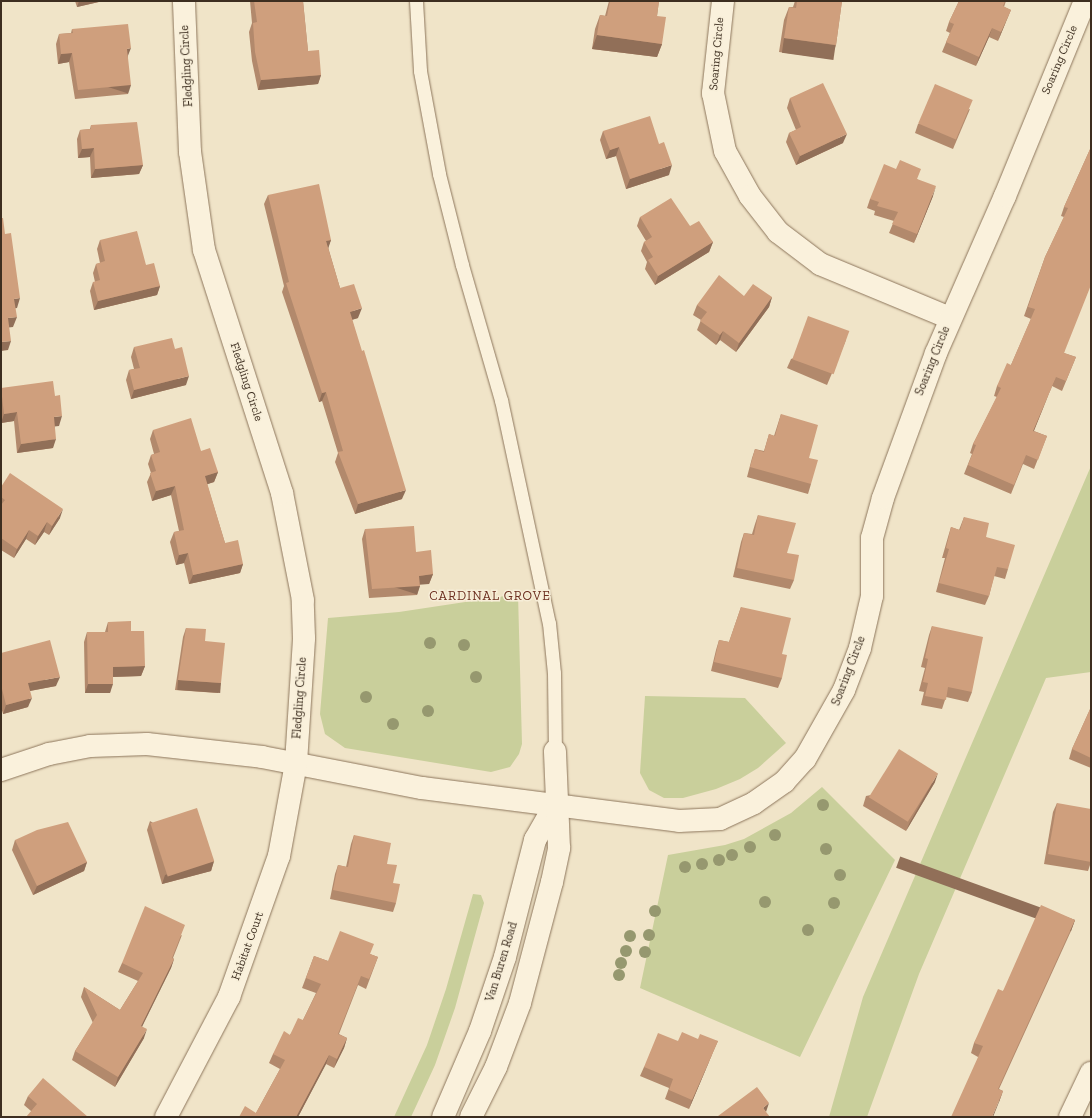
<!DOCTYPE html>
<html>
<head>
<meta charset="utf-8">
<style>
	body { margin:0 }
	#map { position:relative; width:1092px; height:1118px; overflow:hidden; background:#f0e4c8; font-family:"Zilla Slab",serif }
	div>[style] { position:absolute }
	.green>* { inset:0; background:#c9cf9b }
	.roads { filter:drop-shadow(0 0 1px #8d765c) drop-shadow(0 0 1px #8d765c) }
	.lane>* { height:13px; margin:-6.5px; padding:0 6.5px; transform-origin:6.5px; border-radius:6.5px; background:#faf1dc }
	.street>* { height:22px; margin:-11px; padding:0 11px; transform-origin:11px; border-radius:11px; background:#faf1dc }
	.trees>* { width:12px; height:12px; margin:-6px; border-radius:50%; background:#96986f }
	.wall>* { inset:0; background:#b2896c }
	.shaded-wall>* { inset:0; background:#916f58; transform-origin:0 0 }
	.building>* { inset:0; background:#cf9f7d; transform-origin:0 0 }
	span { translate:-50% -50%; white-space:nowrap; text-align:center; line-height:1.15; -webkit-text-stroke:3px #f7eed8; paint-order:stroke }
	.street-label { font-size:12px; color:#3d2e20 }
	.neighbourhood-label { font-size:13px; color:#6b2e1e; letter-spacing:1px }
	.frame { position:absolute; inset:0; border:2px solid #3d2e20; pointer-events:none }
</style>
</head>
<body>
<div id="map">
	<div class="green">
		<div style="clip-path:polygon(1091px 466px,1091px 672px,1046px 678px,919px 974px,867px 1117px,829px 1117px,863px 997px)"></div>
		<div style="clip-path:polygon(518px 594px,522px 744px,519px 754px,510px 767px,491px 772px,345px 748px,325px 734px,320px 714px,328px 618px,399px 612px)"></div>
		<div style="clip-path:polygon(645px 696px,745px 698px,786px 743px,758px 768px,740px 779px,716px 789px,683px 798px,664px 798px,649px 790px,640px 773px)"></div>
		<div style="clip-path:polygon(822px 787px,895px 860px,800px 1057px,640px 988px,668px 855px,725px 845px,744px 839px,791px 813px)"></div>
		<div style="clip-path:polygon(473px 894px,481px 895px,484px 903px,455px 1008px,435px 1065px,411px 1117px,394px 1117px,427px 1045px,446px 989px)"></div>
	</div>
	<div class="roads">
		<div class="lane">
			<div style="left:416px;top:1px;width:70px;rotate:86.7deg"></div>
			<div style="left:420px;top:71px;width:105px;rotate:79.5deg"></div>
			<div style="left:439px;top:174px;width:94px;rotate:75.8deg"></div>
			<div style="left:462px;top:265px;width:141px;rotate:73.9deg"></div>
			<div style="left:501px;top:400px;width:228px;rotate:77.9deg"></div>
			<div style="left:549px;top:623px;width:50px;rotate:84.3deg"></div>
			<div style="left:554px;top:673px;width:78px;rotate:89.3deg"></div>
		</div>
		<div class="street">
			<div style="left:723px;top:1px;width:93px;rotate:96.2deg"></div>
			<div style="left:713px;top:93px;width:59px;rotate:78.3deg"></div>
			<div style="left:725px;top:151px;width:51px;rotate:60.9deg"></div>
			<div style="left:750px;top:196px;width:46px;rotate:52.1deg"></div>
			<div style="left:778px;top:232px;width:53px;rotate:37.3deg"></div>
			<div style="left:820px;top:264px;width:141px;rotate:22.6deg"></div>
			<div style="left:1px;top:770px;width:51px;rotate:-18.4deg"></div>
			<div style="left:49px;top:754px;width:42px;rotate:-11deg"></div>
			<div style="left:90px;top:746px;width:57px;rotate:-2deg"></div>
			<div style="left:147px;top:744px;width:116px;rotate:6.4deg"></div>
			<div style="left:262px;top:757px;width:163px;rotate:11deg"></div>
			<div style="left:422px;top:788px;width:259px;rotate:7.3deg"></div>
			<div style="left:679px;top:821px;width:41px;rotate:-2.8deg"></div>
			<div style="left:720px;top:819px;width:38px;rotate:-25deg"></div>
			<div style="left:754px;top:803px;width:37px;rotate:-35deg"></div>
			<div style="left:784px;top:782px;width:31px;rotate:-48deg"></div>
			<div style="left:805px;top:759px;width:79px;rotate:-60.5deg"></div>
			<div style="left:844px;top:690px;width:45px;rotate:-69.1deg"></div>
			<div style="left:860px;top:648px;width:53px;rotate:-77deg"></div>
			<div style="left:872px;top:596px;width:58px;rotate:-90deg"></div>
			<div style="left:872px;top:538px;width:41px;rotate:-74.6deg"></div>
			<div style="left:883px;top:498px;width:154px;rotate:-69.9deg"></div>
			<div style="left:936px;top:353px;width:171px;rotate:-66.3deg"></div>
			<div style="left:1005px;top:196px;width:211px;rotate:-67.7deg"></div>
			<div style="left:166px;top:1117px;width:136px;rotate:-62.3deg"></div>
			<div style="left:229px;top:997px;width:150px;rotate:-70.5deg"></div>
			<div style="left:279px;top:856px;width:95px;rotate:-79.6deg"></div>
			<div style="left:296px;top:763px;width:125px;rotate:-86.3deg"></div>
			<div style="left:304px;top:638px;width:38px;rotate:-92deg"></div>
			<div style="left:303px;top:600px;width:109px;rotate:-101.1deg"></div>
			<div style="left:282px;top:493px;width:255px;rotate:-107.8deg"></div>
			<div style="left:204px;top:250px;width:99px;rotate:-98.1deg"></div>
			<div style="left:190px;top:152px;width:151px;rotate:-92.3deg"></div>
			<div style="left:443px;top:1117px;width:94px;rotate:-66.7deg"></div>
			<div style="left:480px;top:1031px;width:78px;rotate:-71.3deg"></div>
			<div style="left:505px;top:957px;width:121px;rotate:-75.6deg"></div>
			<div style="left:535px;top:840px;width:40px;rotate:-60.3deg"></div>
			<div style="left:471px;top:1117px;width:56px;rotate:-63.4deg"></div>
			<div style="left:496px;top:1067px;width:68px;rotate:-69.4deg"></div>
			<div style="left:520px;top:1003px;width:125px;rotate:-75.2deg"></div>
			<div style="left:552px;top:882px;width:35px;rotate:-78deg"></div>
			<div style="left:559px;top:848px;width:97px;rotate:-92.4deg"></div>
			<div style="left:1070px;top:1117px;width:49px;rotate:-64.5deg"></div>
		</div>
	</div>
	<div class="trees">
		<div style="left:430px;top:643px"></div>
		<div style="left:464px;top:645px"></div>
		<div style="left:476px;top:677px"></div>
		<div style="left:366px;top:697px"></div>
		<div style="left:428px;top:711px"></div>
		<div style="left:393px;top:724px"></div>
		<div style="left:823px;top:805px"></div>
		<div style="left:775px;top:835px"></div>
		<div style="left:750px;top:847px"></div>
		<div style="left:826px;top:849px"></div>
		<div style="left:732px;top:855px"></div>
		<div style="left:719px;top:860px"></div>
		<div style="left:702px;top:864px"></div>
		<div style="left:685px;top:867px"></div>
		<div style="left:840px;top:875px"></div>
		<div style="left:765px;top:902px"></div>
		<div style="left:834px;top:903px"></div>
		<div style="left:655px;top:911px"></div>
		<div style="left:808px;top:930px"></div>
		<div style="left:649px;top:935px"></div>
		<div style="left:630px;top:936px"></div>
		<div style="left:626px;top:951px"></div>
		<div style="left:645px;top:952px"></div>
		<div style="left:621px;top:963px"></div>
		<div style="left:619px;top:975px"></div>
	</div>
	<div class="wall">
		<div style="clip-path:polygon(75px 1px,103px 1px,77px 7px)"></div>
		<div style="clip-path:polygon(250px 1px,303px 1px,308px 51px,321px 75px,318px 84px,258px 90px,252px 61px,249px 32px,252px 23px)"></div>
		<div style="clip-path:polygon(609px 1px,659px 1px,657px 16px,662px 44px,657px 57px,592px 49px,595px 29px,600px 15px,605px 16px)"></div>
		<div style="clip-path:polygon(795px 1px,842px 1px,836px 45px,831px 59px,779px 52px,784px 20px,789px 7px,793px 7px)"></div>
		<div style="clip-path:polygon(959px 1px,1006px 1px,1004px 7px,1011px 10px,998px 41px,989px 37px,976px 66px,942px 52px,950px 33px,946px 31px,949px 22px)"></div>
		<div style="clip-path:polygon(72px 29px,128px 56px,128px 94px,75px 99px,69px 62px,58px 64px,56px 44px,59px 34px,71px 33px)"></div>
		<div style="clip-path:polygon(790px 98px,843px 143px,796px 165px,786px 142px,789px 133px,796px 130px,787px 108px)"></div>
		<div style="clip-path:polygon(970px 109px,953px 149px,915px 133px,918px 124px)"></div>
		<div style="clip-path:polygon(91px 125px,143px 165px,139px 174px,91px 178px,90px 157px,78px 158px,77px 139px,80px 130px,90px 129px)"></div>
		<div style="clip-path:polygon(603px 131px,669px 175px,626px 189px,616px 156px,606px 159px,600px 140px)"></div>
		<div style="clip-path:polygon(1091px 147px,1064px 353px,1076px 357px,1062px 391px,1052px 386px,1034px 431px,1047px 436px,1034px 469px,1023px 464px,1011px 494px,964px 474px,972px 454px,970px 453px,973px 444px,997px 397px,994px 396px,997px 386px,1011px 365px,1031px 319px,1024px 316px,1045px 257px,1064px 217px,1061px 216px,1064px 207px)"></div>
		<div style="clip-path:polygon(917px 179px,933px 196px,914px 243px,889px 233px,894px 221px,874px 215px,875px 211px,867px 208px,870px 199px)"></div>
		<div style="clip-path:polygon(268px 195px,331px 240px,328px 247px,340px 288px,358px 318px,352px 320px,402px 499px,355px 514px,335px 462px,338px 453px,322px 401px,319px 402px,282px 292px,284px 286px,264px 204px)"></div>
		<div style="clip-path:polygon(640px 217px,690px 226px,713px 242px,709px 252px,655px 285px,645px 269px,647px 262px,641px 251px,644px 242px,646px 241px,637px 226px)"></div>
		<div style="clip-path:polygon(100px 240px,146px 265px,160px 286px,157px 295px,94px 310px,90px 291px,93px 282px,95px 282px,93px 273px,96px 264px,100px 263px,97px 249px)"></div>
		<div style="clip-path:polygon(744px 296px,772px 297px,769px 307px,736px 352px,720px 340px,716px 345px,697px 330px,701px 320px,693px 315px,697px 305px)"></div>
		<div style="clip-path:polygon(846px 340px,827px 385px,787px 368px,791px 359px)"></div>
		<div style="clip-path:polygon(134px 347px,186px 385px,131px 399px,126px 380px,129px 370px,134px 369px,131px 357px)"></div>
		<div style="clip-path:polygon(1px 388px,59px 426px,55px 426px,53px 448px,17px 453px,14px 421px,1px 423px)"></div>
		<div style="clip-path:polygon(781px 414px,809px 458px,811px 484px,808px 494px,747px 477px,752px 458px,755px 449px,764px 451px,769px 434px,774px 436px)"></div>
		<div style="clip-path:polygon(153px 430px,201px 451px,218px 472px,214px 482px,207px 484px,225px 543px,243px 564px,240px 573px,189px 584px,184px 563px,176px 565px,170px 542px,174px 532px,179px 531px,171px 495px,152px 501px,147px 482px,151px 473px,148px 464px,151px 455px,154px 454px,150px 439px)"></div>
		<div style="clip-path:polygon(1px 487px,60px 518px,49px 535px,44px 532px,35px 545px,26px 539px,14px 558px,1px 550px)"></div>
		<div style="clip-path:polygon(758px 515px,787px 553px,794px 580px,790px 589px,733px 577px,741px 542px,744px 533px,752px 534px,755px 524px)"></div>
		<div style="clip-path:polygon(964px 517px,986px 537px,1008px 569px,1005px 579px,994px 576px,989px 596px,985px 605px,936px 592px,945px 558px,942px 558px,948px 537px,951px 527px,959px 530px)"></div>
		<div style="clip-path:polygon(365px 529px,416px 552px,433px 574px,429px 584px,420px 584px,417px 595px,369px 598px,362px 539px)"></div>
		<div style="clip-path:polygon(741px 607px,782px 654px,782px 678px,778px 688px,711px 671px,716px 650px,719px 640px,729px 642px)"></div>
		<div style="clip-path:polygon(108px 622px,131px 631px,145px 666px,141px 676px,113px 677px,110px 693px,85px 693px,84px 642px,87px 632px,105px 632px)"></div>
		<div style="clip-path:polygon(932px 626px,972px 692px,968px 702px,946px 697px,942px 709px,921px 705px,924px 692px,919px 691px,925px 668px,921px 667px,929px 635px)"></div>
		<div style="clip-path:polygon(186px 628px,205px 641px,221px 683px,218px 693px,175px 690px,183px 637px)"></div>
		<div style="clip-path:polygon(1px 653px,56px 686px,30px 691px,28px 707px,3px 714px,1px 707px)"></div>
		<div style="clip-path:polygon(1091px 707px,1091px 768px,1069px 759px,1072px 749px)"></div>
		<div style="clip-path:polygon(935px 782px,906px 831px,863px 806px,866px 796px)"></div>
		<div style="clip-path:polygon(1057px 803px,1091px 862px,1088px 871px,1044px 864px,1053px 812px)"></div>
		<div style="clip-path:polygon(150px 821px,214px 861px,211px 871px,162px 884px,147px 830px)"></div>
		<div style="clip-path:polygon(354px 835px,387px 864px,393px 883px,396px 903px,393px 912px,330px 899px,335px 874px,338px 865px,346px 867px,351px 844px)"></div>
		<div style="clip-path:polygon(15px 840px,87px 862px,84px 871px,33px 895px,12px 850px)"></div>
		<div style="clip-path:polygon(1075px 920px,1071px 931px,999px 1089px,1003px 1091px,999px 1102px,978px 1057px,971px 1053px,974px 1043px,1003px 991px)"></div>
		<div style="clip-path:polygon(182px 935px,173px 958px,174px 959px,171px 968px,142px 1026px,144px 1038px,115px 1087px,72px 1060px,75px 1051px,93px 1023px,81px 997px,84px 987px,120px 1010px,138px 981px,118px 972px,122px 963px)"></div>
		<div style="clip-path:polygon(370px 954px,378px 957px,366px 989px,358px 985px,339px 1034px,347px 1038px,344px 1048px,334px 1068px,326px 1064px,298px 1117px,239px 1117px,256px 1113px,280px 1069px,269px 1063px,273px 1054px,303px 1020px,316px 993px,302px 988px,314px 956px,328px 961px)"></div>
		<div style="clip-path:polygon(698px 1039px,718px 1041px,714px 1050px,689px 1109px,665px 1099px,669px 1088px,640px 1076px,644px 1067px,678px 1041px)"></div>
		<div style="clip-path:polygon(28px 1096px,88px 1117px,31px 1111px,24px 1105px)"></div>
	</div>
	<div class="shaded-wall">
		<div style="clip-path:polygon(79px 1px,103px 1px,77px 7px)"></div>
		<div style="clip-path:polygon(1011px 10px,1007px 19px,998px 41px,1001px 32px)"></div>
		<div style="clip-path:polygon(992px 28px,989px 37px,976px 66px,979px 57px)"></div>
		<div style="clip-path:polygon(597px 35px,662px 44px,657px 57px,592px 49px)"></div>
		<div style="left:784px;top:38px;width:52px;height:15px;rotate:8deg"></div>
		<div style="clip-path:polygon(131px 48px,127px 58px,127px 49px)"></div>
		<div style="clip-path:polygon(72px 53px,69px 62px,58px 64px,61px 54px)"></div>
		<div style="clip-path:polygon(321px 75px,318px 84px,258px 90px,261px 80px)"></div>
		<div style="left:131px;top:85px;width:9px;height:53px;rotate:108deg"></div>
		<div style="clip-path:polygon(847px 134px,843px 143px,796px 165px,800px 156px)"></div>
		<div style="clip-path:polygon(619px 147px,616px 156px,606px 159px,610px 150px)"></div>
		<div style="clip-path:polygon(94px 148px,90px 157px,78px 158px,82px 149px)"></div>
		<div style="clip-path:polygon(143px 165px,139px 174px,91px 178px,95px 169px)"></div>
		<div style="clip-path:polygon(672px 165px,669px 175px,626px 189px,630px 179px)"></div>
		<div style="clip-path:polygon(936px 186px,933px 196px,914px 243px,917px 234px)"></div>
		<div style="clip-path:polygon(331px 240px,328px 249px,326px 241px)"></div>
		<div style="clip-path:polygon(713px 242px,709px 252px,655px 285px,658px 276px)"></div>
		<div style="clip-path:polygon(160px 286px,157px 295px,94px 310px,98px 301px)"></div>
		<div style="clip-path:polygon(772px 297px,769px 307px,736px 352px,739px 343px)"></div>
		<div style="clip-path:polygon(20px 298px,17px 308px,11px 309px,14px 299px)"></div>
		<div style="clip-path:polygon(362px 308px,358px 318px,347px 321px,350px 312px)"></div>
		<div style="clip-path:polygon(17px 317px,13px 327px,4px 328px,8px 318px)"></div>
		<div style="clip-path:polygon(723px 331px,720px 340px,716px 345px,720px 335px)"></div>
		<div style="clip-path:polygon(11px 341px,8px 350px,1px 351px,1px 342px)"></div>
		<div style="clip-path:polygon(189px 376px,186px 385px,131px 399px,134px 390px)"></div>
		<div style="clip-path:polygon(1056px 377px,1052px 386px,1030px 440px,1033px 431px)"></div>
		<div style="clip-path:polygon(326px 392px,322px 401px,319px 402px,322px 393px)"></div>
		<div style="clip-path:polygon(17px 412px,14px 421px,1px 423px,4px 414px)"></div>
		<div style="clip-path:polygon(62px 416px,59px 426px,50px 427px,54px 417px)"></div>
		<div style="clip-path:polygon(56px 439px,53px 448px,17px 453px,21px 444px)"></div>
		<div style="clip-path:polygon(218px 472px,214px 482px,202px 486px,205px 476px)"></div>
		<div style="clip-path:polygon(175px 486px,171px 495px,152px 501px,156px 491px)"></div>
		<div style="clip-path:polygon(406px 490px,402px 499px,355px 514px,358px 504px)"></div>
		<div style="clip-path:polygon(63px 509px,60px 518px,49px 535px,52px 526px)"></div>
		<div style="clip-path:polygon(47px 522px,44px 532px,35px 545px,38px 536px)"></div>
		<div style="clip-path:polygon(29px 530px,26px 539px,14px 558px,17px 549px)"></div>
		<div style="clip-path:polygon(188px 553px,184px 563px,176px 565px,179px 555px)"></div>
		<div style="clip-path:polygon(243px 564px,240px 573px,189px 584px,193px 575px)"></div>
		<div style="clip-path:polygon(433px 574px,429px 584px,416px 585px,419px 576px)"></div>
		<div style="left:420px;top:586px;width:9px;height:48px;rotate:108deg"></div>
		<div style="clip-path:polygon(145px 666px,141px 676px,110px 677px,113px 667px)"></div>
		<div style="clip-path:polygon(60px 677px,56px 686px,24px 692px,28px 683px)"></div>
		<div style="left:178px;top:680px;width:43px;height:10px;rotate:4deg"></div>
		<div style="clip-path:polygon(88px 684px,113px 684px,110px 693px,85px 693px)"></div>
		<div style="clip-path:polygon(32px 698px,28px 707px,3px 714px,6px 705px)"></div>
		<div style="clip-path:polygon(938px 773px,935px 782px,906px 831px,910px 822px)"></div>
		<div style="clip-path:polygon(214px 861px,211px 871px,162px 884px,165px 875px)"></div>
		<div style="clip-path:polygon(87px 862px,84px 871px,33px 895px,37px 886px)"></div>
		<div style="left:1075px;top:920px;width:12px;height:186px;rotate:110deg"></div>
		<div style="clip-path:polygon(174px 959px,171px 968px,138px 1035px,141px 1026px)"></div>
		<div style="clip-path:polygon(147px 1029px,144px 1038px,115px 1087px,118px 1077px)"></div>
		<div style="clip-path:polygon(347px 1038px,344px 1048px,334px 1068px,337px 1059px)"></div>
		<div style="clip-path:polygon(718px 1041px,714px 1050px,689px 1109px,692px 1100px)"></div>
		<div style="clip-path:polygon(329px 1055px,326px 1064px,298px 1117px,296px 1117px)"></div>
		<div style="clip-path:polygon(1003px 1091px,999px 1102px,993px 1117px,992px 1117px)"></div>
		<div style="clip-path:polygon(769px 1103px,766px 1112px,763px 1108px)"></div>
	</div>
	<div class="building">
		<div style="clip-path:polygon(254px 1px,303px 1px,308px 51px,319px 50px,321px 75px,261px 80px,255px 52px,253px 23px,257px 22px)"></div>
		<div style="clip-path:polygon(610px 1px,659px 1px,657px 16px,666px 17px,662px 44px,597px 35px,600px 15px,607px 16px)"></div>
		<div style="clip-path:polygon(797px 1px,842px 1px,836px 45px,784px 38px,789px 7px,796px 8px)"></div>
		<div style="clip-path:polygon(959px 1px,1005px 1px,1003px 6px,1011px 10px,1001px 32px,992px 28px,979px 57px,946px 42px,954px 24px,949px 22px)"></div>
		<div style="clip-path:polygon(128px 24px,131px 48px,127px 49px,131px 85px,78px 90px,72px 53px,61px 54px,59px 34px,73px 33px,72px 29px)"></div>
		<div style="clip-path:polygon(823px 83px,847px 134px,800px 156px,789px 133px,801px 127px,790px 98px)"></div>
		<div style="left:935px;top:84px;width:41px;height:43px;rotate:23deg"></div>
		<div style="clip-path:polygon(650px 116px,659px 144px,664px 142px,672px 165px,630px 179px,619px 147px,610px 150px,603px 131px)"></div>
		<div style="clip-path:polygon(137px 122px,143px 165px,95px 169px,94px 148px,82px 149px,80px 130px,91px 129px,91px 125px)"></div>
		<div style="clip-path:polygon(1091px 147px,1091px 285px,1064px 353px,1076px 357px,1066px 381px,1056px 377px,1033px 431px,1047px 436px,1038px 460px,1026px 455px,1014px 485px,968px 465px,976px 445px,973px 444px,1001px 388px,997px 386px,1007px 363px,1011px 365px,1035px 309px,1028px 307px,1045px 257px,1068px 208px,1064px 207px)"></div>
		<div style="clip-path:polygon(900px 160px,921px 169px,917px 179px,936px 186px,917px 234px,892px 224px,898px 212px,877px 206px,879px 202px,870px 199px,884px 164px,896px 169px)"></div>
		<div style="clip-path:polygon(319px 184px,331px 240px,326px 241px,340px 288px,354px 284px,362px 308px,350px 312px,362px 351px,364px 350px,406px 490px,358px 504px,338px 452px,343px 451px,326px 392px,322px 393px,286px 283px,289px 282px,268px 195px)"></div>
		<div style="clip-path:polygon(671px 198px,690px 226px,699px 221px,713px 242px,658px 276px,648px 260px,653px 257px,644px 242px,652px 237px,640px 217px)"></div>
		<div style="clip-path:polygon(1px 218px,3px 218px,5px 234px,11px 233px,20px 298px,14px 299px,17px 317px,8px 318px,11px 341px,1px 342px)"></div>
		<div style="clip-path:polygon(137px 231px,146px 265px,154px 263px,160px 286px,98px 301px,93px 282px,100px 280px,96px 264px,105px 261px,100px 240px)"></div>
		<div style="clip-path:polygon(719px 275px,744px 296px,753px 284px,772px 297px,739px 343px,723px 331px,720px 335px,700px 321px,707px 312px,697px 305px)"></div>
		<div style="left:808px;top:316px;width:44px;height:46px;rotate:20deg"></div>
		<div style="clip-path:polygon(172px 338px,175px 349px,182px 347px,189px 376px,134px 390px,129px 370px,140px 368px,134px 347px)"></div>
		<div style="clip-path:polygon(53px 381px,55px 396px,60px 395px,62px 416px,54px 417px,56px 439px,21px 444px,17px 412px,4px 414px,1px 388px)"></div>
		<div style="clip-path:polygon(781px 414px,818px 425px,809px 458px,818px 460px,811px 484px,750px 467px,755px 449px,764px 452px,769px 434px,775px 436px)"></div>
		<div style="clip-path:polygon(191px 418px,201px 451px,210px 448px,218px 472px,205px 476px,225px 543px,238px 540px,243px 564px,193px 575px,188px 553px,179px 555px,174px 532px,184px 530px,175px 486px,156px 491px,150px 473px,156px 471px,151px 455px,160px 452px,153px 430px)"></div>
		<div style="clip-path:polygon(10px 473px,63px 509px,52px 526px,47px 522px,38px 536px,29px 530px,17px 549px,1px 538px,1px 505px,5px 500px,1px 497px,1px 487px)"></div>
		<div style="clip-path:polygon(758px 515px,796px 523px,787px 553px,799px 555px,794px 580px,737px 568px,744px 533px,754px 535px)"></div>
		<div style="clip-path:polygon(964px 517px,989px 523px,986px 537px,1015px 545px,1008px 569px,997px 567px,989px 596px,939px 583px,949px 549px,946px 548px,951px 527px,960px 530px)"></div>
		<div style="clip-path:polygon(414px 526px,416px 552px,431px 550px,433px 574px,419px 576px,420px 586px,372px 589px,365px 529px)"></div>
		<div style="clip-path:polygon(741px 607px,791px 618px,782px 654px,787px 655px,782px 678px,714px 662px,719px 640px,729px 642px)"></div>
		<div style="clip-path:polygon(131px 621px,131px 631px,144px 631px,145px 666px,113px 667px,113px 684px,88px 684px,87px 632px,108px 632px,108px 622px)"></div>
		<div style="clip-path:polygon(932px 626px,983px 637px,972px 692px,948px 687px,946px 700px,925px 696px,928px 683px,923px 682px,928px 659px,925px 658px)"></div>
		<div style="clip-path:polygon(186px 628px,206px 629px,205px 641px,225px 643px,221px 683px,178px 680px)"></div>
		<div style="clip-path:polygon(50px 640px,60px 677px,28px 683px,32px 698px,6px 705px,1px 685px,1px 653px)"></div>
		<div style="clip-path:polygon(1091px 707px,1091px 758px,1072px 749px)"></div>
		<div style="left:899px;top:749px;width:46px;height:57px;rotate:32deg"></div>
		<div style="clip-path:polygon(1057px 803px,1091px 809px,1091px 862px,1048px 854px)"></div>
		<div style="left:197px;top:808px;width:56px;height:49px;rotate:72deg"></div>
		<div style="clip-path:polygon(68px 822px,87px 862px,37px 886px,15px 840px,37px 830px)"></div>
		<div style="clip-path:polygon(354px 835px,391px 843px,387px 864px,397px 865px,393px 883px,400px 884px,396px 903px,333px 890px,338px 865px,348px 867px)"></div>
		<div style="clip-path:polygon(1041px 905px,1075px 920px,998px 1089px,1003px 1091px,992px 1117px,951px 1117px,983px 1046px,974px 1043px,998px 989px,1003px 991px)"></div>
		<div style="clip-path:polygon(145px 906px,185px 925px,172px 958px,174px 959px,141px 1026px,147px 1029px,118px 1077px,75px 1051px,97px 1015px,84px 987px,120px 1010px,143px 973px,122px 963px)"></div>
		<div style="clip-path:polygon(340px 931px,374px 944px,370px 954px,378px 957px,369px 979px,361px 976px,338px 1034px,347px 1038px,337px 1059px,329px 1055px,296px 1117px,239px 1117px,245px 1106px,256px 1113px,285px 1060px,273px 1054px,284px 1031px,290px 1035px,298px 1018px,303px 1020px,321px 984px,306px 978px,314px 956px,328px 961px)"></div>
		<div style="clip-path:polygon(682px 1032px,698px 1039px,700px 1034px,718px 1041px,692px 1100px,669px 1090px,673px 1079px,644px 1067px,658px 1033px,678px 1041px)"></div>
		<div style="clip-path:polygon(43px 1078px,88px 1117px,26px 1117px,37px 1104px,28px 1096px)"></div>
		<div style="clip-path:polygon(757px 1087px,769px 1103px,763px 1108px,770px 1117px,719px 1117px,718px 1116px)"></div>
	</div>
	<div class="street-label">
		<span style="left:717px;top:54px;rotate:-85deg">Soaring Circle</span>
		<span style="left:1060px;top:60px;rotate:-67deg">Soaring Circle</span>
		<span style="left:187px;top:66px;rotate:-93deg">Fledgling Circle</span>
		<span style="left:933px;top:361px;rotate:-68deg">Soaring Circle</span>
		<span style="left:246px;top:382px;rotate:72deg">Fledgling Circle</span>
		<span style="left:849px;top:671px;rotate:-69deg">Soaring Circle</span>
		<span style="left:300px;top:698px;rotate:-86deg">Fledgling Circle</span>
		<span style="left:248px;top:946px;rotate:-70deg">Habitat Court</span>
		<span style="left:502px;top:962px;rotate:-73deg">Van Buren Road</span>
	</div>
	<div class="neighbourhood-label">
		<span style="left:490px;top:596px">CARDINAL GROVE</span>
	</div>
	<div class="frame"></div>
</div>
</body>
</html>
